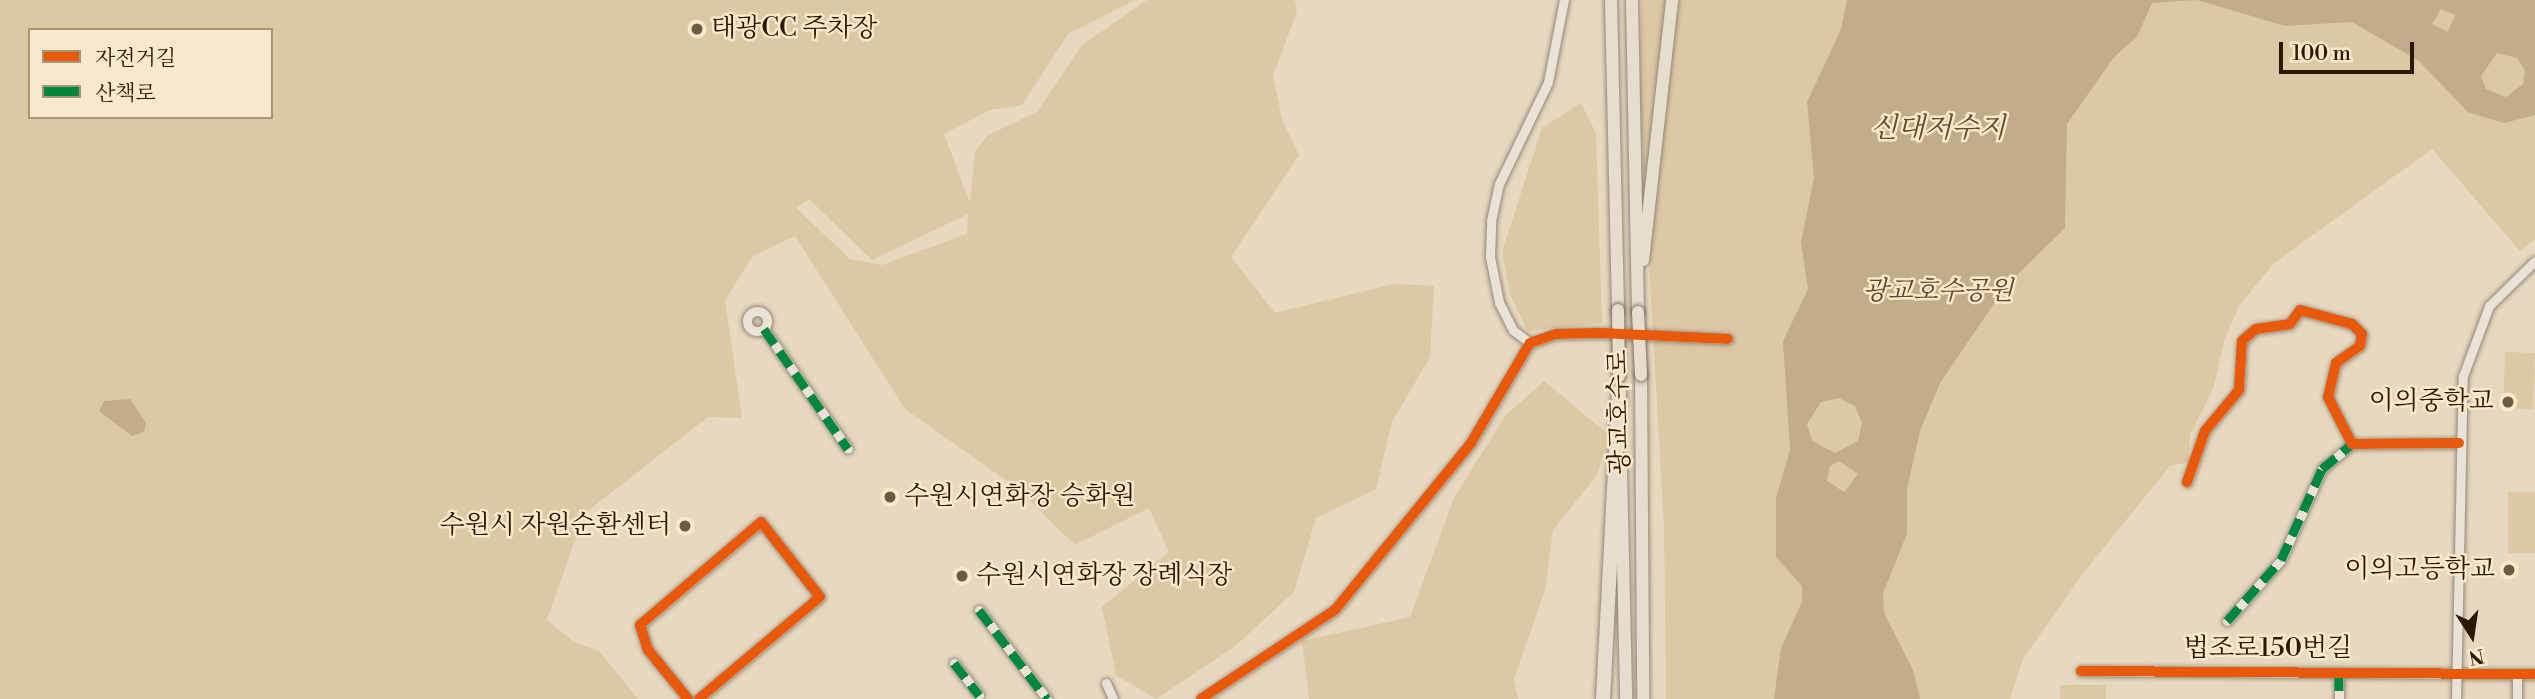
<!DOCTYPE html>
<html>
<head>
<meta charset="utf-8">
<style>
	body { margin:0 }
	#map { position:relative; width:2535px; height:699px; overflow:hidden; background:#e7d8bf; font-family:"Libre Bodoni","Noto Serif KR",serif }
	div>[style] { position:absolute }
	.green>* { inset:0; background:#ddc8a5; transform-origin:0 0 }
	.water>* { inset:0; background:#c3ac8a }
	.roads { filter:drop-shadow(0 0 2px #938878) drop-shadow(0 0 2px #938878) }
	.minor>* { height:9px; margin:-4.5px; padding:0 4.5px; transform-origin:4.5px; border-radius:4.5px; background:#eae2d6 }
	.minor>.ring { margin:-4.5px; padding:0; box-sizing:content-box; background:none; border:9px solid #eae2d6; border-radius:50% }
	.major>* { height:12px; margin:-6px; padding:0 6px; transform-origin:6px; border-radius:6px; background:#e6ddcf }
	.highway>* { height:14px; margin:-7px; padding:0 7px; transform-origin:7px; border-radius:7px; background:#e6ddcf }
	.bridges { filter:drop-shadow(0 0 2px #786d5e) drop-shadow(0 0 2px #786d5e) }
	.major-bridge>* { height:12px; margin:-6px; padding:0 6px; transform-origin:6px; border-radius:6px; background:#e6ddcf }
	.quiet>* { height:9px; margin-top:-4.5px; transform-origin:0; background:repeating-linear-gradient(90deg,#00873e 0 18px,transparent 0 27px) }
	.cycleway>* { height:10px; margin:-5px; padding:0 5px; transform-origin:5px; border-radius:5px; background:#e8590c }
	.dots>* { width:19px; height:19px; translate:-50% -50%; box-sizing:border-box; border:4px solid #fae8ca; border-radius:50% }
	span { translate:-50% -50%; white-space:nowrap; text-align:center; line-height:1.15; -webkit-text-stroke:5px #fae8ca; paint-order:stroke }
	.poi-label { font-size:26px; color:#2c1700 }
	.left { translate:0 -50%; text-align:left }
	.right { translate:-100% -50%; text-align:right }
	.park-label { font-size:26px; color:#5f482b; font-style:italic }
	.street-label { font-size:26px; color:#2c1700 }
	.water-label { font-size:28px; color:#624b2e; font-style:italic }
	.legend { position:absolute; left:28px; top:28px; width:245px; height:91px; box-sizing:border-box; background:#fae8ca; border:2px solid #a89479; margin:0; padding:9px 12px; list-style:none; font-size:21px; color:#2c1700 }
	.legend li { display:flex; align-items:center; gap:14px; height:35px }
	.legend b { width:35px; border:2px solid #a89479 }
	.north { position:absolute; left:2437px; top:601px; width:70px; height:70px; -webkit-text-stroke:5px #fae8ca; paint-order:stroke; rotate:168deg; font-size:19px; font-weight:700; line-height:28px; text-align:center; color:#2c1700 }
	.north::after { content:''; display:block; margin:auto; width:24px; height:32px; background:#2c1700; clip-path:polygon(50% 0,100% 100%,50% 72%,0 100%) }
	.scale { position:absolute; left:2279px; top:42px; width:135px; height:32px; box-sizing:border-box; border:4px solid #2c1700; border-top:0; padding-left:9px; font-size:21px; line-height:24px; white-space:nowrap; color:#2c1700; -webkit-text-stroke:5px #fae8ca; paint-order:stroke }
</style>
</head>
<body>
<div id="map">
	<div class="green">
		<div style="clip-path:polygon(evenodd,0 0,1135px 0,1068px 34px,1022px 105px,990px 110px,944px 134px,970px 203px,975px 151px,988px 135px,1037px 112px,1082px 45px,1147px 0,1295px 0,1297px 12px,1273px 75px,1282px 119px,1299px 155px,1231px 257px,1275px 313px,1393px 284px,1434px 286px,1430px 357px,1392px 422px,1376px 489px,1316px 518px,1294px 592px,1234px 647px,1156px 699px,1116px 675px,1102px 607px,1169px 552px,1149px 508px,1075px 545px,1017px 488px,905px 409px,795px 236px,753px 256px,725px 300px,742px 418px,708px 417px,584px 514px,547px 620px,574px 642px,599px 651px,638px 699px,0 699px,0 0,30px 30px,271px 30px,271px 117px,30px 117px,30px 30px,0 0,809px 199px,872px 260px,968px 214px,967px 234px,882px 265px,850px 259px,796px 208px,809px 199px)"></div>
		<div style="clip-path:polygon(1642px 0,2535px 0,2535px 239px,2520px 251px,2432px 149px,2273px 264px,2239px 306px,2225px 338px,2213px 389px,2190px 435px,2188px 462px,2170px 466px,2084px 572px,2023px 659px,2010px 699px,1666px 699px,1664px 527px,1639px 88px)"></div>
		<div style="clip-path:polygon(1581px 103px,1596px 133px,1602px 323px,1527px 331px,1510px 294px,1502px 252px,1542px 128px)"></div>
		<div style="left:2505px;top:352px;width:30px;height:56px;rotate:2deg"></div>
		<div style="clip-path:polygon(1544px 381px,1609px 435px,1597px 475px,1553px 530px,1545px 590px,1514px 679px,1518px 699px,1309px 699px,1302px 641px,1410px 617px,1454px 498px,1505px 416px)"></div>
		<div style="left:2508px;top:492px;width:27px;height:61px"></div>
		<div style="left:2060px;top:685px;width:46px;height:14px"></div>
	</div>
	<div class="water">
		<div style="clip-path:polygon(evenodd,1847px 0,2535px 0,2535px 115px,2504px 123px,2468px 112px,2419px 61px,2352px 22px,2285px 26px,2197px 0,2152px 3px,2137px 37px,2114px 57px,2067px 124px,2065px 228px,2006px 286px,1940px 383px,1920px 431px,1907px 489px,1907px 534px,1883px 593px,1884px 613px,1913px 670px,1920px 699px,1774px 699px,1781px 648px,1802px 602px,1802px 586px,1776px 557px,1776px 498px,1790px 450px,1783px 341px,1808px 289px,1801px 242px,1814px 178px,1807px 102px,1841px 29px,1847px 0,2441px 9px,2455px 15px,2448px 32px,2432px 24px,2441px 9px,1847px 0,2497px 53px,2517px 58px,2525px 70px,2523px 84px,2506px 97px,2486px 89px,2481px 76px,2497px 53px,1847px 0,1839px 398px,1855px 406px,1862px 423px,1858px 441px,1835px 453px,1812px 441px,1807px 424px,1821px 402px,1839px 398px,1847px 0,1839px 461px,1858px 474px,1844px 492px,1827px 481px,1830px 466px,1839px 461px)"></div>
		<div style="clip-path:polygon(130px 399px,146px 423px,144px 432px,132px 436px,99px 411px,104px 401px)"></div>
	</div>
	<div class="roads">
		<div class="minor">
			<div class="ring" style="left:747px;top:311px;width:11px;height:11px"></div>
			<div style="left:764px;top:329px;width:146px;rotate:55deg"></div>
			<div style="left:1530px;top:343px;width:21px;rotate:-143deg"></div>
			<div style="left:1513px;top:330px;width:31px;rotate:-117deg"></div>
			<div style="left:1499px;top:302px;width:46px;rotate:-101.3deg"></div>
			<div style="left:1490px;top:257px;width:36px;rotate:-88deg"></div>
			<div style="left:1491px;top:221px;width:38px;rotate:-78deg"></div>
			<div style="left:1499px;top:184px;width:113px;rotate:-64.3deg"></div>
			<div style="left:1548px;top:82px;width:84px;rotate:-79deg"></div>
			<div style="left:2187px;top:482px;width:54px;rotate:-70.6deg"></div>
			<div style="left:2205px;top:431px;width:53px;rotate:-50.3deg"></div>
			<div style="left:2239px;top:390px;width:49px;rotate:-86.5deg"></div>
			<div style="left:2242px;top:341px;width:18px;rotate:-41deg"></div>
			<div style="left:2256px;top:329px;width:34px;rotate:-8deg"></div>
			<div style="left:2290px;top:324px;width:17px;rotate:-54deg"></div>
			<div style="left:2300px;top:310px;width:54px;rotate:15.1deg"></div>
			<div style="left:2352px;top:324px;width:14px;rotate:45deg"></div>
			<div style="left:2362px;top:334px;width:12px;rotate:99deg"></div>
			<div style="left:2360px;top:346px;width:29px;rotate:145deg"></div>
			<div style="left:2336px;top:363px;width:35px;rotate:103deg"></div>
			<div style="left:2328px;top:397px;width:53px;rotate:62.9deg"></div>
			<div style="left:2352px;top:444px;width:107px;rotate:-0.5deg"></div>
			<div style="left:979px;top:610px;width:112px;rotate:52.6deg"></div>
			<div style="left:2227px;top:621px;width:81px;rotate:-48.5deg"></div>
			<div style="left:2281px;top:560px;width:100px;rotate:-65.7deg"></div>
			<div style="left:2322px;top:469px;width:39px;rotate:-40deg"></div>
			<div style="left:954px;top:663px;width:41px;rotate:52deg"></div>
			<div style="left:2081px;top:671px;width:454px;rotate:0.4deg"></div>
			<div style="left:2339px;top:672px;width:27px;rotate:90deg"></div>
			<div style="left:1106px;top:683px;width:17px;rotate:66deg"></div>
			<div style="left:688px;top:699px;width:63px;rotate:-129.2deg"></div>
			<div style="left:648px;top:650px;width:26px;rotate:-108deg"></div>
			<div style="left:640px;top:625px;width:159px;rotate:-40.4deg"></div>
			<div style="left:761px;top:522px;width:95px;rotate:51.8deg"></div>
			<div style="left:820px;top:597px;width:158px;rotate:139.9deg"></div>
			<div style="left:1201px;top:699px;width:161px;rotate:-33.6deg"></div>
			<div style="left:1335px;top:610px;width:215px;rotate:-50.8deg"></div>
			<div style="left:1471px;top:443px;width:116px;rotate:-59.5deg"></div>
			<div style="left:1530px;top:343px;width:28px;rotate:-19deg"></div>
			<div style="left:1556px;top:334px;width:44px;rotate:-1.3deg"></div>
			<div style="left:1600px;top:333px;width:128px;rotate:2.7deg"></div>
			<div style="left:2456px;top:699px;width:323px;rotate:-88.8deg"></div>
			<div style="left:2463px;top:376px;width:75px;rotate:-69.6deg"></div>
			<div style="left:2489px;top:306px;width:64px;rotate:-44.4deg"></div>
			<div style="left:2517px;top:699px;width:25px;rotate:-90deg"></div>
		</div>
		<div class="major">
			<div style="left:1611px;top:0;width:310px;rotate:88.7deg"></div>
			<div style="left:1632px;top:0;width:312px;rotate:88.9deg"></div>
			<div style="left:1643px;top:260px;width:262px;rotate:-83.6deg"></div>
			<div style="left:1641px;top:375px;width:324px;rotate:89.6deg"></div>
			<div style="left:1621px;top:471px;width:228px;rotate:88.7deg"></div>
		</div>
		<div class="highway">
			<div style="left:1603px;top:699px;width:308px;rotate:-87deg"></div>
		</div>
	</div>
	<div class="bridges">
		<div class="major-bridge">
			<div style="left:1618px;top:310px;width:66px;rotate:89.1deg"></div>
			<div style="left:1638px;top:312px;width:63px;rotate:87.3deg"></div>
		</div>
	</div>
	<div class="quiet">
		<div style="left:764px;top:329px;width:146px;rotate:55deg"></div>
		<div style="left:979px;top:610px;width:112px;rotate:52.6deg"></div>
		<div style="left:2227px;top:621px;width:81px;rotate:-48.5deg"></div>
		<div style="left:2281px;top:560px;width:100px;rotate:-65.7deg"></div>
		<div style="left:2322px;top:469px;width:39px;rotate:-40deg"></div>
		<div style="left:954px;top:663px;width:41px;rotate:52deg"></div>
		<div style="left:2339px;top:672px;width:27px;rotate:90deg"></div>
	</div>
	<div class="cycleway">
		<div style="left:2187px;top:482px;width:54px;rotate:-70.6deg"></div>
		<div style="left:2205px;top:431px;width:53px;rotate:-50.3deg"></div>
		<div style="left:2239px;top:390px;width:49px;rotate:-86.5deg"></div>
		<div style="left:2242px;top:341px;width:18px;rotate:-41deg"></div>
		<div style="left:2256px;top:329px;width:34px;rotate:-8deg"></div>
		<div style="left:2290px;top:324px;width:17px;rotate:-54deg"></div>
		<div style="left:2300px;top:310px;width:54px;rotate:15.1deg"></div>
		<div style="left:2352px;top:324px;width:14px;rotate:45deg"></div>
		<div style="left:2362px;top:334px;width:12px;rotate:99deg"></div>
		<div style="left:2360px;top:346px;width:29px;rotate:145deg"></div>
		<div style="left:2336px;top:363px;width:35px;rotate:103deg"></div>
		<div style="left:2328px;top:397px;width:53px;rotate:62.9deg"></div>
		<div style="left:2352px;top:444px;width:107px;rotate:-0.5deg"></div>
		<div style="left:2081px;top:671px;width:454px;rotate:0.4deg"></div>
		<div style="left:688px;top:699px;width:63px;rotate:-129.2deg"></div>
		<div style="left:648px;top:650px;width:26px;rotate:-108deg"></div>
		<div style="left:640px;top:625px;width:159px;rotate:-40.4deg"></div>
		<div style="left:761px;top:522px;width:95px;rotate:51.8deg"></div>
		<div style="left:820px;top:597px;width:158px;rotate:139.9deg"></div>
		<div style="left:1201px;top:699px;width:161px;rotate:-33.6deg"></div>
		<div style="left:1335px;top:610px;width:215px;rotate:-50.8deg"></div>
		<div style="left:1471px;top:443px;width:116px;rotate:-59.5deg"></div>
		<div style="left:1530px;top:343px;width:28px;rotate:-19deg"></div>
		<div style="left:1556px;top:334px;width:44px;rotate:-1.3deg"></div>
		<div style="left:1600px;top:333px;width:128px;rotate:2.7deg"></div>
	</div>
	<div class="dots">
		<div style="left:697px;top:29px;background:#6d5b43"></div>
		<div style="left:2508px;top:402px;background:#6d5b43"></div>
		<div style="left:890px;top:497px;background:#6d5b43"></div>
		<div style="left:685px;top:526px;background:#6d5b43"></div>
		<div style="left:2509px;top:570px;background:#6d5b43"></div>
		<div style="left:962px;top:576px;background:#6d5b43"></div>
	</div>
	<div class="poi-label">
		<span class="left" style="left:711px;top:29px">태광CC 주차장</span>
		<span class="right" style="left:2494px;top:402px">이의중학교</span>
		<span class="left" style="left:904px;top:497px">수원시연화장 승화원</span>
		<span class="right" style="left:671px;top:526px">수원시 자원순환센터</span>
		<span class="right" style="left:2495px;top:570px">이의고등학교</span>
		<span class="left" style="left:976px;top:576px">수원시연화장 장례식장</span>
	</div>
	<div class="park-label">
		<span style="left:1938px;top:292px">광교호수공원</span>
	</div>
	<div class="street-label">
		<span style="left:1620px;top:412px;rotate:-91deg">광교호수로</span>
		<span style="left:2268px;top:649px">법조로150번길</span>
	</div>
	<div class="water-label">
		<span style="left:1938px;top:129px">신대저수지</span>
	</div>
	<ul class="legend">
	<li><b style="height:9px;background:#e8590c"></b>자전거길</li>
	<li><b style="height:9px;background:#00873e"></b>산책로</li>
	</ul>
	<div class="north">N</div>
	<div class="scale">100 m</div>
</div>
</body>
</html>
